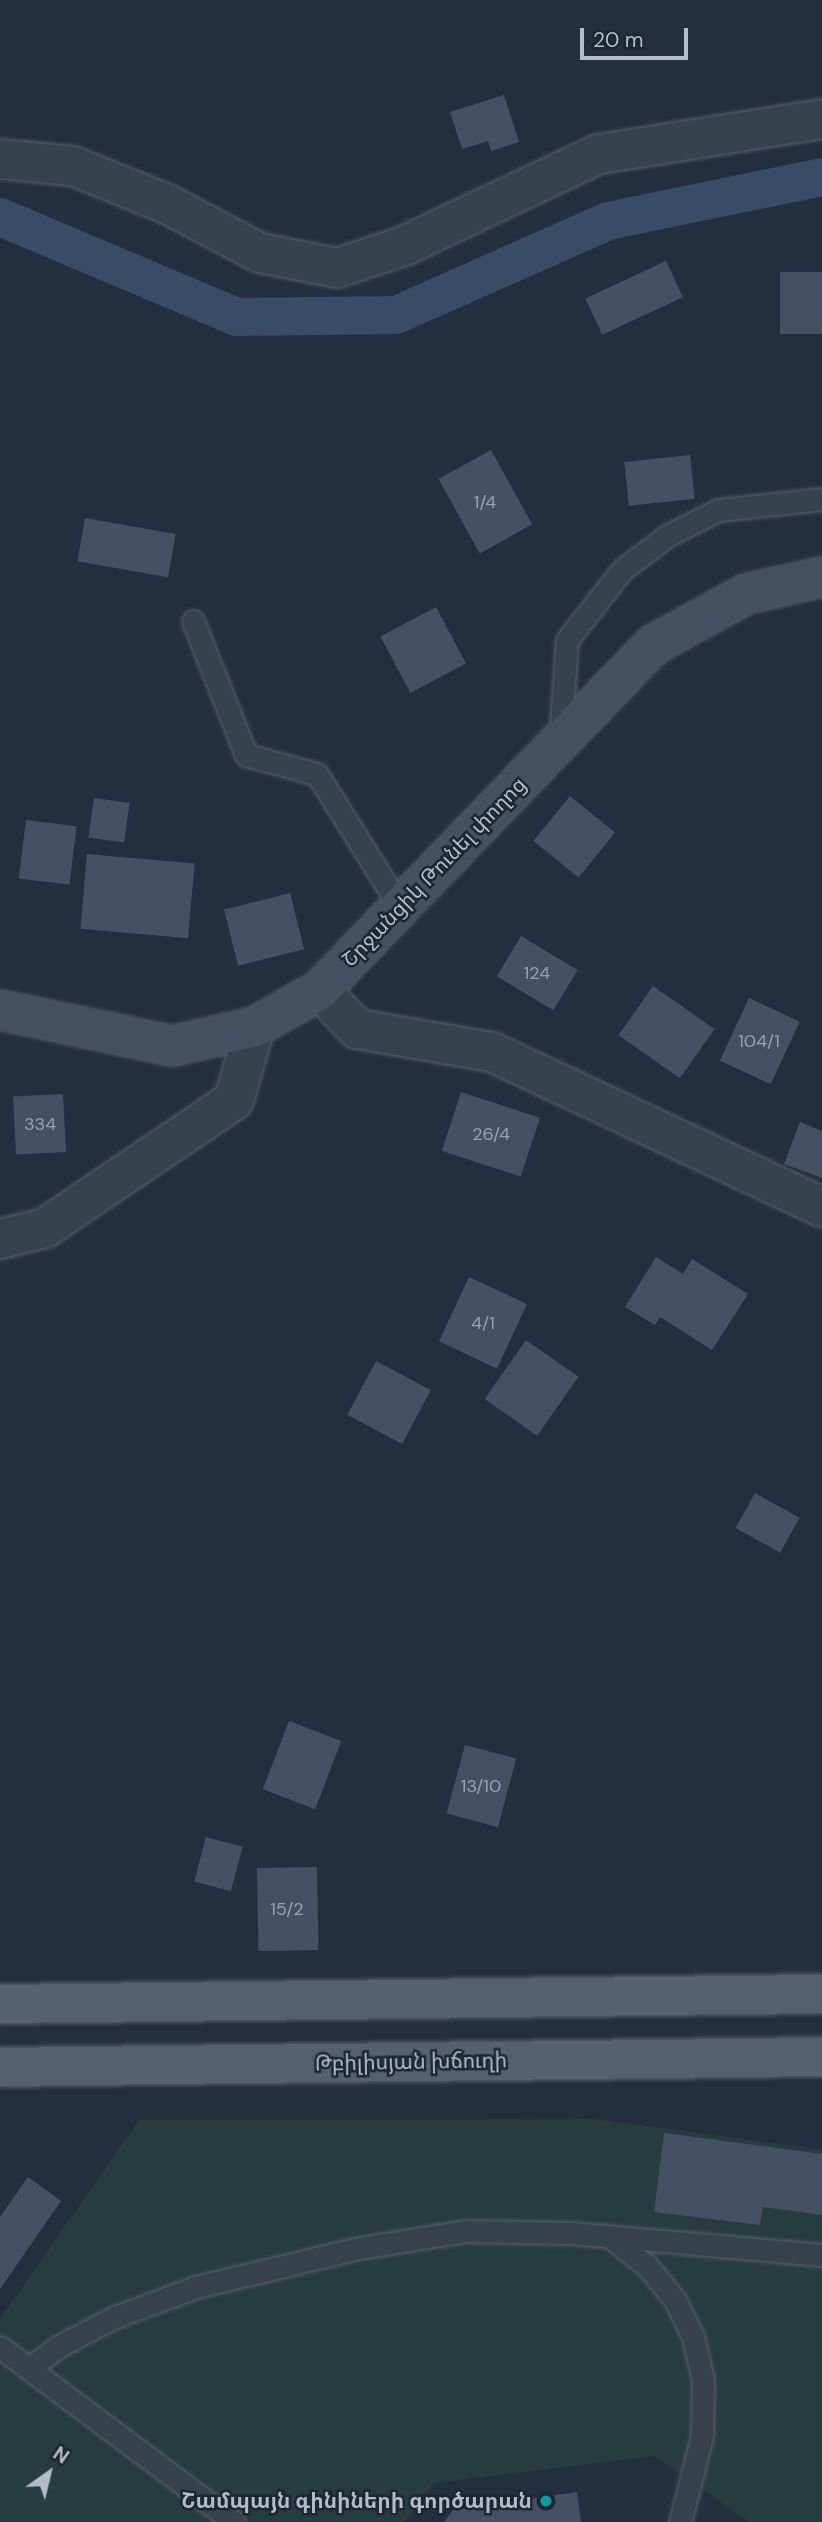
<!DOCTYPE html>
<html>
<head>
<meta charset="utf-8">
<style>
	body { margin:0 }
	#map { position:relative; width:822px; height:2522px; overflow:hidden; background:#242f3e; font-family:"DM Sans","Noto Sans Armenian",sans-serif }
	div>[style] { position:absolute }
	.green>* { inset:0; background:#263c3f }
	.canal>* { height:38px; margin:-19px; padding:0 19px; transform-origin:19px; border-radius:19px; background:#394c67 }
	.building>* { inset:0; background:#455162; transform-origin:0 0 }
	.roads { filter:drop-shadow(0 0 2px #565f6c) drop-shadow(0 0 2px #565f6c) }
	.lane>* { height:21px; margin:-10.5px; padding:0 10.5px; transform-origin:10.5px; border-radius:10.5px; background:#38414e }
	.street>* { height:38px; margin:-19px; padding:0 19px; transform-origin:19px; border-radius:19px; background:#38414e }
	.secondary>* { height:38px; margin:-19px; padding:0 19px; transform-origin:19px; border-radius:19px; background:#465061 }
	.primary>* { height:38px; margin:-19px; padding:0 19px; transform-origin:19px; border-radius:19px; background:#56606e }
	.dots>* { width:19px; height:19px; translate:-50% -50%; box-sizing:border-box; border:4px solid #1d2633; border-radius:50% }
	span { translate:-50% -50%; white-space:nowrap; text-align:center; line-height:1.15; -webkit-text-stroke:5px #1d2633; paint-order:stroke }
	.number-label { font-size:18px; color:#98a1af }
	.number-label span { -webkit-text-stroke-width:0 }
	.street-label { font-size:21px; color:#b4bcc9 }
	.poi-label { font-size:21px; color:#b4bcc9; font-weight:700 }
	.right { translate:-100% -50%; text-align:right }
	.north { position:absolute; left:14px; top:2438px; width:70px; height:70px; -webkit-text-stroke:5px #1d2633; paint-order:stroke; rotate:34deg; font-size:19px; font-weight:700; line-height:28px; text-align:center; color:#b4bcc9 }
	.north::after { content:''; display:block; margin:auto; width:24px; height:32px; background:#b4bcc9; clip-path:polygon(50% 0,100% 100%,50% 72%,0 100%) }
	.scale { position:absolute; left:580px; top:28px; width:108px; height:32px; box-sizing:border-box; border:4px solid #b4bcc9; border-top:0; padding-left:9px; font-size:21px; line-height:24px; white-space:nowrap; color:#b4bcc9; -webkit-text-stroke:5px #1d2633; paint-order:stroke }
</style>
</head>
<body>
<div id="map">
	<div class="green">
		<div style="clip-path:polygon(596px 2119px,822px 2150px,822px 2522px,749px 2522px,655px 2456px,434px 2483px,405px 2522px,0 2522px,0 2319px,139px 2120px)"></div>
	</div>
	<div class="canal">
		<div style="left:0;top:217px;width:257px;rotate:22.9deg"></div>
		<div style="left:237px;top:317px;width:159px;rotate:-0.7deg"></div>
		<div style="left:396px;top:315px;width:232px;rotate:-23.9deg"></div>
		<div style="left:608px;top:221px;width:218px;rotate:-11.6deg"></div>
	</div>
	<div class="building">
		<div style="clip-path:polygon(504px 95px,519px 142px,491px 151px,488px 141px,462px 149px,450px 112px)"></div>
		<div style="left:666px;top:261px;width:40px;height:89px;rotate:65deg"></div>
		<div style="left:822px;top:272px;width:62px;height:42px;rotate:90deg"></div>
		<div style="left:491px;top:450px;width:85px;height:60px;rotate:61deg"></div>
		<div style="left:690px;top:455px;width:44px;height:66px;rotate:84deg"></div>
		<div style="left:85px;top:518px;width:92px;height:44px;rotate:10deg"></div>
		<div style="left:436px;top:607px;width:64px;height:63px;rotate:62deg"></div>
		<div style="left:570px;top:796px;width:58px;height:58px;rotate:39deg"></div>
		<div style="left:94px;top:798px;width:36px;height:40px;rotate:8deg"></div>
		<div style="left:26px;top:820px;width:51px;height:59px;rotate:7deg"></div>
		<div style="left:87px;top:854px;width:108px;height:75px;rotate:5deg"></div>
		<div style="left:290px;top:893px;width:58px;height:68px;rotate:76deg"></div>
		<div style="left:521px;top:936px;width:66px;height:47px;rotate:31deg"></div>
		<div style="left:653px;top:986px;width:75px;height:60px;rotate:35deg"></div>
		<div style="left:749px;top:998px;width:56px;height:69px;rotate:25deg"></div>
		<div style="left:461px;top:1092px;width:83px;height:62px;rotate:18deg"></div>
		<div style="left:63px;top:1094px;width:58px;height:50px;rotate:87deg"></div>
		<div style="clip-path:polygon(800px 1122px,822px 1131px,822px 1178px,784px 1164px)"></div>
		<div style="clip-path:polygon(656px 1257px,683px 1274px,692px 1259px,748px 1294px,712px 1350px,660px 1317px,655px 1325px,625px 1307px)"></div>
		<div style="left:469px;top:1277px;width:64px;height:71px;rotate:25deg"></div>
		<div style="left:526px;top:1340px;width:64px;height:72px;rotate:35deg"></div>
		<div style="left:376px;top:1361px;width:62px;height:61px;rotate:28deg"></div>
		<div style="left:755px;top:1493px;width:51px;height:40px;rotate:29deg"></div>
		<div style="left:289px;top:1721px;width:56px;height:73px;rotate:21deg"></div>
		<div style="left:465px;top:1745px;width:53px;height:71px;rotate:15deg"></div>
		<div style="left:206px;top:1837px;width:38px;height:46px;rotate:15deg"></div>
		<div style="left:317px;top:1867px;width:83px;height:60px;rotate:89deg"></div>
		<div style="clip-path:polygon(664px 2133px,822px 2154px,822px 2215px,763px 2207px,760px 2225px,654px 2212px)"></div>
		<div style="clip-path:polygon(28px 2177px,61px 2201px,0 2289px,0 2217px)"></div>
		<div style="clip-path:polygon(577px 2492px,581px 2522px,444px 2522px,453px 2510px)"></div>
	</div>
	<div class="roads">
		<div class="lane">
			<div style="left:193px;top:621px;width:144px;rotate:68.4deg"></div>
			<div style="left:246px;top:755px;width:73px;rotate:15deg"></div>
			<div style="left:317px;top:774px;width:157px;rotate:58deg"></div>
			<div style="left:560px;top:740px;width:100px;rotate:-86deg"></div>
			<div style="left:567px;top:640px;width:89px;rotate:-51.8deg"></div>
			<div style="left:622px;top:570px;width:56px;rotate:-37.1deg"></div>
			<div style="left:667px;top:536px;width:57px;rotate:-27deg"></div>
			<div style="left:718px;top:510px;width:105px;rotate:-6deg"></div>
			<div style="left:610px;top:2237px;width:47px;rotate:38.1deg"></div>
			<div style="left:647px;top:2266px;width:44px;rotate:50.5deg"></div>
			<div style="left:675px;top:2300px;width:41px;rotate:64.1deg"></div>
			<div style="left:693px;top:2337px;width:44px;rotate:76.9deg"></div>
			<div style="left:703px;top:2380px;width:56px;rotate:91deg"></div>
			<div style="left:702px;top:2436px;width:89px;rotate:104.3deg"></div>
			<div style="left:0;top:2347px;width:292px;rotate:36.8deg"></div>
			<div style="left:29px;top:2368px;width:37px;rotate:-36deg"></div>
			<div style="left:59px;top:2346px;width:63px;rotate:-27.4deg"></div>
			<div style="left:115px;top:2317px;width:86px;rotate:-20.3deg"></div>
			<div style="left:196px;top:2287px;width:163px;rotate:-13.5deg"></div>
			<div style="left:354px;top:2249px;width:112px;rotate:-9.2deg"></div>
			<div style="left:465px;top:2231px;width:106px;rotate:1.1deg"></div>
			<div style="left:571px;top:2233px;width:252px;rotate:5deg"></div>
		</div>
		<div class="street">
			<div style="left:0;top:159px;width:73px;rotate:5.5deg"></div>
			<div style="left:73px;top:166px;width:101px;rotate:22deg"></div>
			<div style="left:167px;top:204px;width:105px;rotate:27.8deg"></div>
			<div style="left:260px;top:253px;width:78px;rotate:11deg"></div>
			<div style="left:337px;top:268px;width:71px;rotate:-18.2deg"></div>
			<div style="left:404px;top:246px;width:216px;rotate:-25.3deg"></div>
			<div style="left:599px;top:154px;width:226px;rotate:-8.9deg"></div>
			<div style="left:320px;top:990px;width:54px;rotate:46.5deg"></div>
			<div style="left:357px;top:1029px;width:137px;rotate:9.7deg"></div>
			<div style="left:492px;top:1052px;width:365px;rotate:25.2deg"></div>
			<div style="left:0;top:1239px;width:46px;rotate:-13.7deg"></div>
			<div style="left:45px;top:1228px;width:228px;rotate:-34.1deg"></div>
			<div style="left:234px;top:1100px;width:76px;rotate:-74deg"></div>
		</div>
		<div class="secondary">
			<div style="left:0;top:1010px;width:177px;rotate:11.8deg"></div>
			<div style="left:173px;top:1046px;width:84px;rotate:-13deg"></div>
			<div style="left:255px;top:1027px;width:75px;rotate:-29.6deg"></div>
			<div style="left:320px;top:990px;width:479px;rotate:-46deg"></div>
			<div style="left:653px;top:645px;width:106px;rotate:-28.7deg"></div>
			<div style="left:746px;top:594px;width:78px;rotate:-12.6deg"></div>
		</div>
		<div class="primary">
			<div style="left:0;top:2004px;width:822px;rotate:-0.7deg"></div>
			<div style="left:0;top:2067px;width:822px;rotate:-0.7deg"></div>
		</div>
	</div>
	<div class="dots">
		<div style="left:546px;top:2501px;background:#0f9aa8"></div>
	</div>
	<div class="number-label">
		<span style="left:485px;top:502px">1/4</span>
		<span style="left:537px;top:973px">124</span>
		<span style="left:759px;top:1041px">104/1</span>
		<span style="left:40px;top:1124px">334</span>
		<span style="left:491px;top:1134px">26/4</span>
		<span style="left:483px;top:1323px">4/1</span>
		<span style="left:481px;top:1786px">13/10</span>
		<span style="left:287px;top:1909px">15/2</span>
	</div>
	<div class="street-label">
		<span style="left:434px;top:872px;rotate:-46deg">Շրջանցիկ Թունել փողոց</span>
		<span style="left:411px;top:2062px;rotate:-1deg">Թբիլիսյան խճուղի</span>
	</div>
	<div class="poi-label">
		<span class="right" style="left:532px;top:2501px">Շամպայն գինիների գործարան</span>
	</div>
	<div class="north">N</div>
	<div class="scale">20 m</div>
</div>
</body>
</html>
